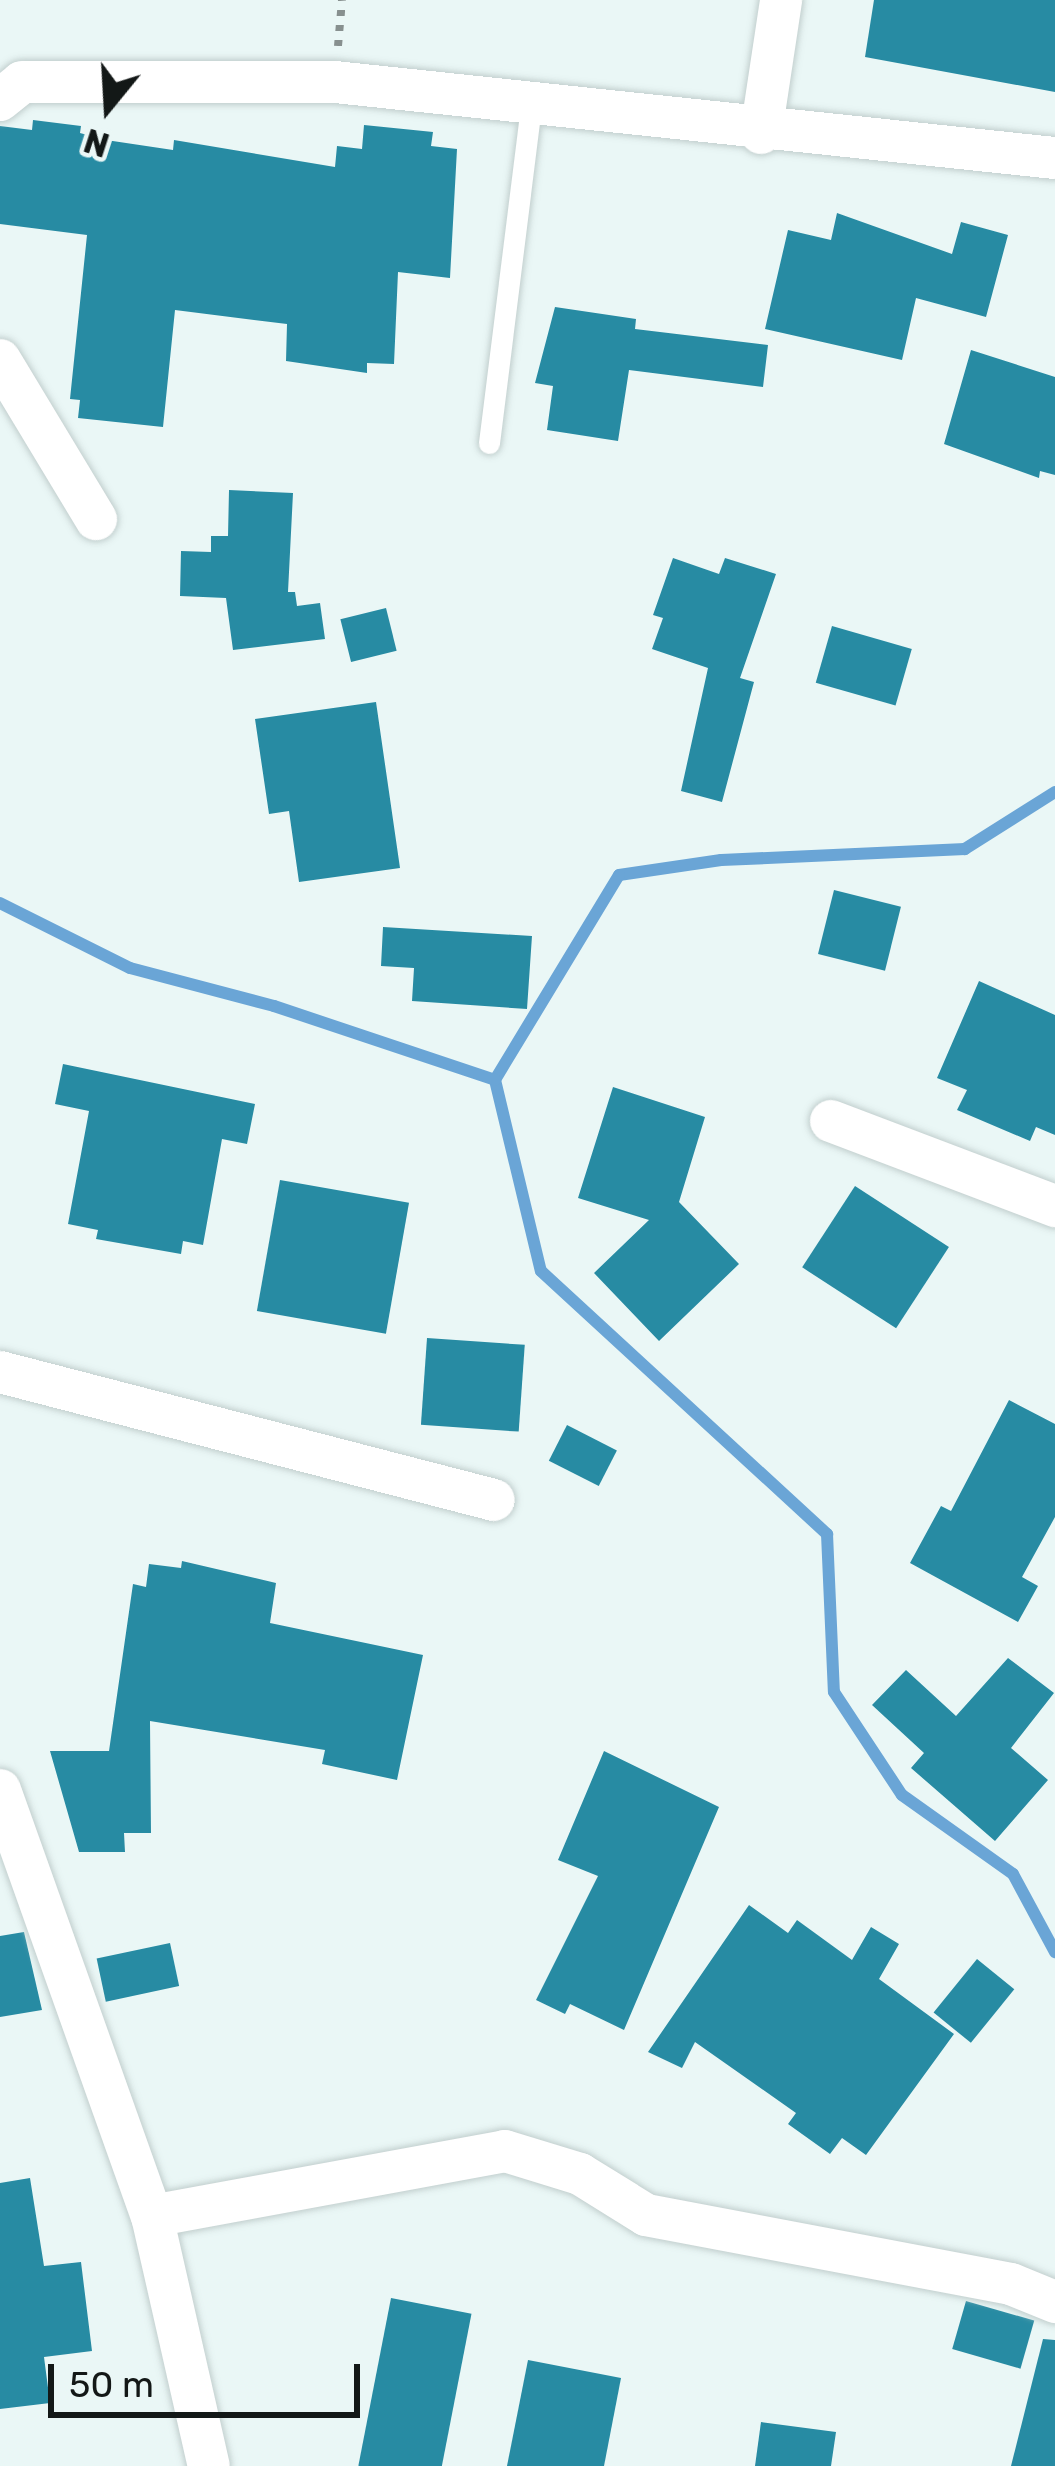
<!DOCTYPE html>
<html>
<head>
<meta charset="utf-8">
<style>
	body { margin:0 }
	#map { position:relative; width:1055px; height:2466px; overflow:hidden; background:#eaf7f6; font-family:Rubik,sans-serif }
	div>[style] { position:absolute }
	.stream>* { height:12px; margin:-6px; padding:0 6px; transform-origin:6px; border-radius:6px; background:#6aa5d6 }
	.building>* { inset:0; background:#278ba3; transform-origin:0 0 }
	.path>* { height:8px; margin-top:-4px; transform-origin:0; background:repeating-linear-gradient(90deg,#87908f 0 6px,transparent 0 15px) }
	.roads { filter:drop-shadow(0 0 3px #c2cfce) drop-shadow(0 0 3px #c2cfce) }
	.lane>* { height:21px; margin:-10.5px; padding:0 10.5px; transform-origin:10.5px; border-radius:10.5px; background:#fff }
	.street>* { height:42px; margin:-21px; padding:0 21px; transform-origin:21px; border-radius:21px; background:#fff }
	span { translate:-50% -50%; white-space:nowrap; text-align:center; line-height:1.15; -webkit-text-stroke:10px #eaf7f6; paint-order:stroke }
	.north { position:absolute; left:48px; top:48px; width:120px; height:120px; -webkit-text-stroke:9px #eaf7f6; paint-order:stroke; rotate:198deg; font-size:33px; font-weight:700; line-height:48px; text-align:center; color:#131817 }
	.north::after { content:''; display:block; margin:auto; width:42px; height:54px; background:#131817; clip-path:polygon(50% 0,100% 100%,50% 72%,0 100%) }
	.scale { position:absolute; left:48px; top:2364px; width:312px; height:54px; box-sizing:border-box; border:6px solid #131817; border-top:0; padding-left:15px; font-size:36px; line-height:42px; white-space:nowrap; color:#131817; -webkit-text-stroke:9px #eaf7f6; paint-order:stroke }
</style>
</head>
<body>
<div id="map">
	<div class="stream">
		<div style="left:1055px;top:792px;width:107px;rotate:147.7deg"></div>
		<div style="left:965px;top:849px;width:244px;rotate:177.4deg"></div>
		<div style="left:721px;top:860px;width:103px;rotate:171.6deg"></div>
		<div style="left:619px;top:875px;width:240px;rotate:121.2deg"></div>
		<div style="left:495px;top:1080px;width:196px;rotate:76.5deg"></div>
		<div style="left:541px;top:1271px;width:389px;rotate:42.6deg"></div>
		<div style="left:827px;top:1534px;width:158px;rotate:87.5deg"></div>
		<div style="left:834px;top:1692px;width:123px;rotate:56.6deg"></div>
		<div style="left:902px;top:1795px;width:136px;rotate:35.4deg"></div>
		<div style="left:1013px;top:1874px;width:89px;rotate:61.7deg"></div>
		<div style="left:0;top:903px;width:145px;rotate:26.6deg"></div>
		<div style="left:130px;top:968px;width:149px;rotate:14.8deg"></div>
		<div style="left:274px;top:1006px;width:233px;rotate:18.5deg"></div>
	</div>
	<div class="building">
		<div style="clip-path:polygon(874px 0,1055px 0,1055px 92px,865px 57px)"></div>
		<div style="clip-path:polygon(33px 120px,81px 126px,80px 133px,106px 140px,173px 150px,174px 140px,335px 167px,337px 146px,362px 149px,364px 125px,433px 132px,431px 146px,457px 149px,450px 278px,398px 272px,394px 364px,367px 363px,367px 373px,286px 361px,287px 324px,175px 310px,163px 427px,78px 418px,80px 400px,70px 399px,87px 235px,0 224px,0 126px,32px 130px)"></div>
		<div style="clip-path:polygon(837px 213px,952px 254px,961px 222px,1008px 235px,986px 317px,916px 298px,902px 360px,765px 329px,788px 230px,831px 240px)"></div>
		<div style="clip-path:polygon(555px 307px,636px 319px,635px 329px,768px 345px,763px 387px,629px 370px,618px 441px,547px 430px,553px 386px,535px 383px)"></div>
		<div style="clip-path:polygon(971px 350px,1055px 377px,1055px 475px,1040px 471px,1039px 478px,944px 444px)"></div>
		<div style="clip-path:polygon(229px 490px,293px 493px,288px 592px,295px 592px,297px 606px,320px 603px,325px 639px,233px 650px,226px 598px,180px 596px,181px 551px,211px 552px,211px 536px,228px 536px)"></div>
		<div style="clip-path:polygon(673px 558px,719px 574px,725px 558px,776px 574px,740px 678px,754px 682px,722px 802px,681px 791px,708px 668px,652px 649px,663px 618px,653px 615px)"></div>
		<div style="left:386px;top:608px;width:44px;height:47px;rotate:76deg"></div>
		<div style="left:832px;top:626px;width:83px;height:59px;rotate:16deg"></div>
		<div style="clip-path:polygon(376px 702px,400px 868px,299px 882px,289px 811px,269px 814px,255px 719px)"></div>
		<div style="left:834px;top:890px;width:69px;height:66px;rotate:14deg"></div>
		<div style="clip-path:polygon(383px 927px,532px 936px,527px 1009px,412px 1001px,414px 968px,381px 966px)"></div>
		<div style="clip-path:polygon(979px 981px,1055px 1015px,1055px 1135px,1036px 1127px,1030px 1141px,957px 1110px,967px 1090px,937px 1078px)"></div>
		<div style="clip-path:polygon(63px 1064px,255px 1104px,247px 1144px,222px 1139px,203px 1245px,183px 1241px,181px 1254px,96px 1239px,98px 1230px,68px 1224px,89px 1111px,55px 1104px)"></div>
		<div style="clip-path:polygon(613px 1087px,705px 1117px,679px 1202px,739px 1264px,659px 1341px,594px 1273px,649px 1220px,578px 1198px)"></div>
		<div style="left:280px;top:1180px;width:131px;height:133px;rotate:10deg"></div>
		<div style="left:855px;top:1186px;width:112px;height:97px;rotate:33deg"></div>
		<div style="left:427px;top:1338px;width:98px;height:87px;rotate:4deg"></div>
		<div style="clip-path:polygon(1009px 1400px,1055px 1424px,1055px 1517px,1022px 1577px,1038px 1586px,1018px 1622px,910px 1563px,941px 1506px,951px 1511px)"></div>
		<div style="left:567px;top:1425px;width:56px;height:40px;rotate:27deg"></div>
		<div style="clip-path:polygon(182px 1561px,276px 1583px,270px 1623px,423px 1655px,397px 1780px,322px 1764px,325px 1750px,150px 1721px,151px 1833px,124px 1833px,125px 1852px,79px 1852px,50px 1751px,109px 1751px,133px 1584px,146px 1587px,149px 1564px,181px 1568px)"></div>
		<div style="clip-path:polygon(1008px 1658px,1054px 1693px,1011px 1748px,1048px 1780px,995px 1841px,911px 1768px,924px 1753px,872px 1705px,906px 1670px,956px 1716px)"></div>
		<div style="clip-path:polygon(604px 1751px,719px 1807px,624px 2030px,570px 2004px,565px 2014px,536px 2000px,598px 1876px,558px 1860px)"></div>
		<div style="clip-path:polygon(749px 1905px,788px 1933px,797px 1920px,852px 1960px,871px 1927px,899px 1944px,879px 1979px,954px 2034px,866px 2155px,842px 2138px,830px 2154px,788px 2124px,796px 2113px,695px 2042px,682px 2068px,648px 2052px)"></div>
		<div style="clip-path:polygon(24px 1932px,42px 2010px,0 2017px,0 1936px)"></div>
		<div style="left:170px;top:1943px;width:44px;height:75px;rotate:78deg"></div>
		<div style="left:977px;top:1959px;width:48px;height:69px;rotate:39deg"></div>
		<div style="clip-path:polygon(30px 2178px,44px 2266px,81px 2262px,92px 2351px,44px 2357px,50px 2403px,0 2409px,0 2183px)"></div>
		<div style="left:391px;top:2298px;width:82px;height:171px;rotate:11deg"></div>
		<div style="left:966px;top:2301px;width:71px;height:50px;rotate:16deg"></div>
		<div style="clip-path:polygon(1043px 2339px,1055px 2340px,1055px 2466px,1011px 2466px)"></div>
		<div style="clip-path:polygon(528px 2360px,621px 2378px,604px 2466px,507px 2466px)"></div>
		<div style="clip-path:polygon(761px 2422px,836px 2432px,831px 2466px,755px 2466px)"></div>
	</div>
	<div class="path">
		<div style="left:338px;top:46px;width:46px;rotate:-85deg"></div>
	</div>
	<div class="roads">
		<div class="lane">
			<div style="left:489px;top:443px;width:340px;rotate:-82.9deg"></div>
		</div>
		<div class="street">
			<div style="left:0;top:100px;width:28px;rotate:-39deg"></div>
			<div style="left:22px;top:82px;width:313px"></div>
			<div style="left:335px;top:82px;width:724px;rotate:6.03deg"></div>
			<div style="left:761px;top:133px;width:134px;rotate:-81.4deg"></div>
			<div style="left:0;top:360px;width:186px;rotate:58.9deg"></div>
			<div style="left:831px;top:1121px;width:240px;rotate:20.8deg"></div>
			<div style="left:0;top:1372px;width:510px;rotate:14.53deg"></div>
			<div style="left:0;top:1790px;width:452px;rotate:70.4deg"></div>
			<div style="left:152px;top:2216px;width:256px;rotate:77.2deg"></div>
			<div style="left:152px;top:2216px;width:359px;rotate:-10.4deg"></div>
			<div style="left:505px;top:2151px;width:78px;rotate:17deg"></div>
			<div style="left:580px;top:2174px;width:78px;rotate:31.8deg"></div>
			<div style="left:646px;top:2215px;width:371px;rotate:10.7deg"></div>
			<div style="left:1011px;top:2284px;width:48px;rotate:22.2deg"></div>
		</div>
	</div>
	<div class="north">N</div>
	<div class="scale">50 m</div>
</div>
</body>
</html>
